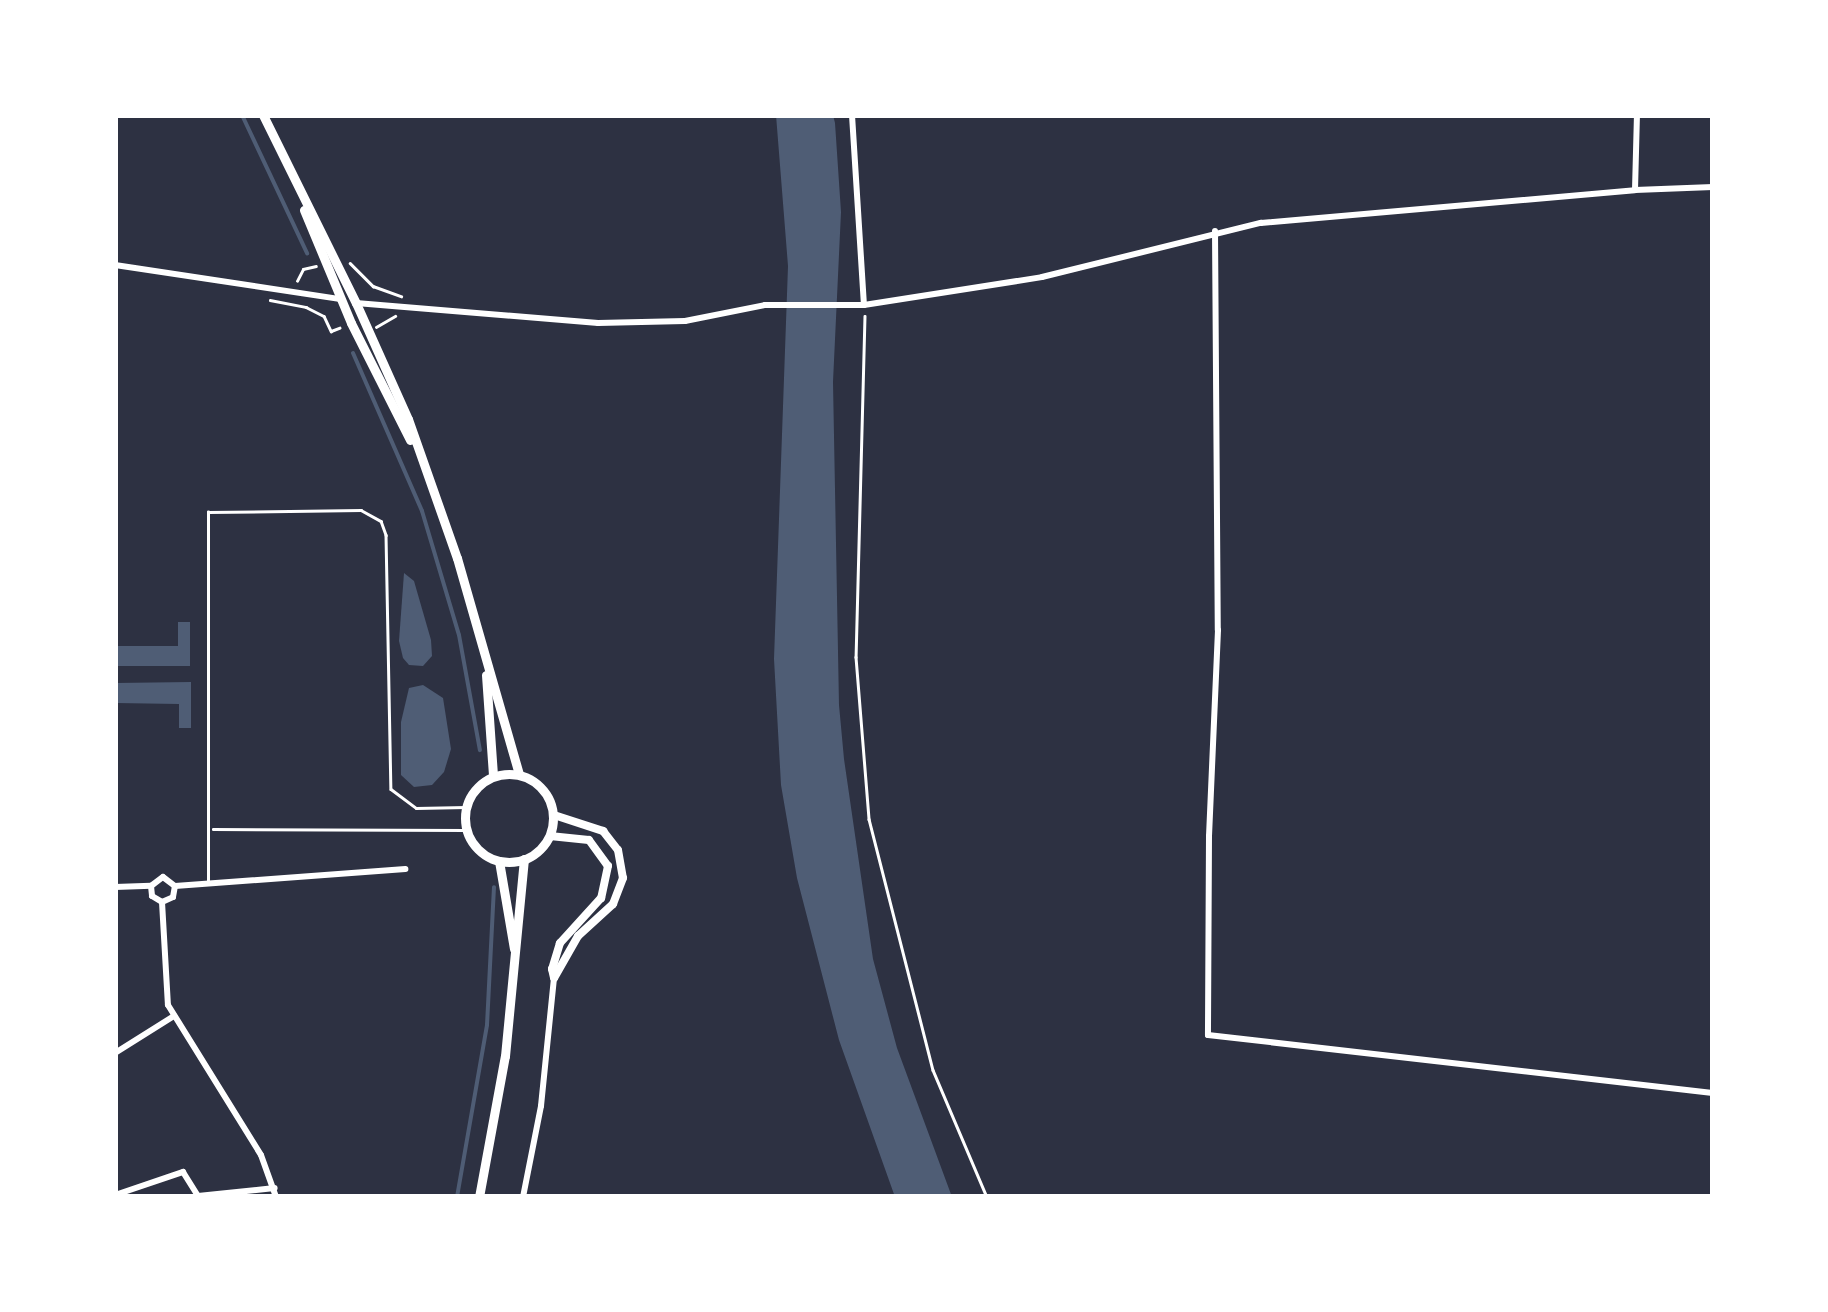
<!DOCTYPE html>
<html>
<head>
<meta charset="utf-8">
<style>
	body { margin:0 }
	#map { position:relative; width:1828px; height:1312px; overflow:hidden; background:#2d3142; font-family:Manrope,sans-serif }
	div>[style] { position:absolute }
	.water>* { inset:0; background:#4f5d75 }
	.stream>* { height:4px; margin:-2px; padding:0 2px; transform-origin:2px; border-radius:2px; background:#4f5d75 }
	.path>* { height:2.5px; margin:-1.25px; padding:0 1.25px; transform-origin:1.25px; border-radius:1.25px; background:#fff }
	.service>* { height:2.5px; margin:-1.25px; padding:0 1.25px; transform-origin:1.25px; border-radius:1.25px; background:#fff }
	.minor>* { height:6px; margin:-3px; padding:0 3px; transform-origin:3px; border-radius:3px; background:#fff }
	.tertiary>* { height:8px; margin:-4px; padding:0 4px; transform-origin:4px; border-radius:4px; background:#fff }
	.secondary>* { height:9px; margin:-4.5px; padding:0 4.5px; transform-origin:4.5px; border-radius:4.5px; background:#fff }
	.secondary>.ring { margin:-4.5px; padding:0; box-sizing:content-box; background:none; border:9px solid #fff; border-radius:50% }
	span { translate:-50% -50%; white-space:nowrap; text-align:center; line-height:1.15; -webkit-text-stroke:10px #fff; paint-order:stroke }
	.frame { position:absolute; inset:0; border:118px solid #fff; pointer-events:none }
</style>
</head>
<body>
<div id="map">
	<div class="water">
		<div style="clip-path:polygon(776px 115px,833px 115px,835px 123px,841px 212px,833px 382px,839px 705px,844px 759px,873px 959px,897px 1048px,952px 1197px,895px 1197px,839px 1040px,797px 878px,781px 785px,774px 659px,788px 266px)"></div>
		<div style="clip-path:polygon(404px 573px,414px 581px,431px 640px,432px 656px,423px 666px,409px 665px,403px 658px,399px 641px)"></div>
		<div style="clip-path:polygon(178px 622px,190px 622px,190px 666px,115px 666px,115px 646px,178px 646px)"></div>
		<div style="clip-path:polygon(191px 682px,191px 728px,179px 728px,179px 704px,115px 703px,115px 683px)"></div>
		<div style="clip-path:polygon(423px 685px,443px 698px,451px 749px,444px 772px,432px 785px,414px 787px,401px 775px,401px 722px,409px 688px)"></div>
	</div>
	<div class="stream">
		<div style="left:242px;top:115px;width:153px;rotate:64.8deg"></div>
		<div style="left:353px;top:353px;width:172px;rotate:66.4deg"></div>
		<div style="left:422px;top:511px;width:129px;rotate:73.4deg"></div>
		<div style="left:459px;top:635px;width:117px;rotate:79.7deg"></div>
		<div style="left:457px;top:1197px;width:175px;rotate:-80.1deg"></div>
		<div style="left:487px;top:1025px;width:138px;rotate:-87.1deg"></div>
	</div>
	<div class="path">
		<div style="left:350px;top:263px;width:33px;rotate:45deg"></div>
		<div style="left:373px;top:286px;width:30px;rotate:20deg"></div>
		<div style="left:297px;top:281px;width:13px;rotate:-63deg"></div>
		<div style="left:303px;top:269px;width:13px;rotate:-13deg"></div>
		<div style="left:270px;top:300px;width:37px;rotate:11deg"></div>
		<div style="left:306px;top:307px;width:20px;rotate:27deg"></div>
		<div style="left:324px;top:316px;width:17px;rotate:65deg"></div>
		<div style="left:331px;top:331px;width:9px;rotate:-21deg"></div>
		<div style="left:865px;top:316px;width:341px;rotate:91.5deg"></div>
		<div style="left:856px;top:657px;width:163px;rotate:85.4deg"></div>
		<div style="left:869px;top:819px;width:259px;rotate:75.7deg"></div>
		<div style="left:933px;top:1070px;width:138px;rotate:67deg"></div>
		<div style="left:376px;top:327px;width:22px;rotate:-30deg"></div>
	</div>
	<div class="service">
		<div style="left:213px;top:829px;width:253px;rotate:0.2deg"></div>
		<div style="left:208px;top:882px;width:370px;rotate:-90deg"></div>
		<div style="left:208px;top:512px;width:153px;rotate:-0.7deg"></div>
		<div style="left:361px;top:510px;width:23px;rotate:29deg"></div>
		<div style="left:381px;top:521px;width:15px;rotate:70deg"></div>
		<div style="left:386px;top:535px;width:254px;rotate:88.9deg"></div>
		<div style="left:391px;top:789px;width:31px;rotate:37deg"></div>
		<div style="left:416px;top:808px;width:50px;rotate:-1.1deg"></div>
	</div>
	<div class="minor">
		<div style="left:852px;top:115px;width:190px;rotate:86.4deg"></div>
		<div style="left:1635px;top:190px;width:75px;rotate:-88.5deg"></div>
		<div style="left:1215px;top:231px;width:399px;rotate:89.6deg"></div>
		<div style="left:1218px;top:630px;width:206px;rotate:92.5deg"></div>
		<div style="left:1209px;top:836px;width:199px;rotate:90.3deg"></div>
		<div style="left:1208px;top:1035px;width:508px;rotate:6.55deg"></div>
		<div style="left:115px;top:265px;width:228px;rotate:8.6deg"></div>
		<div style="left:356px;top:303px;width:243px;rotate:4.7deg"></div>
		<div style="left:598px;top:323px;width:87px;rotate:-1.3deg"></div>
		<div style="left:685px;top:321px;width:82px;rotate:-11.3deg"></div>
		<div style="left:765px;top:305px;width:99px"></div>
		<div style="left:864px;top:305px;width:180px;rotate:-8.9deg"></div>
		<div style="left:1042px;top:277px;width:226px;rotate:-13.9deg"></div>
		<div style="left:1261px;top:223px;width:375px;rotate:-5deg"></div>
		<div style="left:1635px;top:190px;width:78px;rotate:-2.2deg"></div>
		<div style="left:151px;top:886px;width:10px;rotate:84deg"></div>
		<div style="left:152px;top:896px;width:12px;rotate:31deg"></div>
		<div style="left:162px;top:902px;width:12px;rotate:-24deg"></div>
		<div style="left:173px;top:897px;width:11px;rotate:-80deg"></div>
		<div style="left:151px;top:886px;width:15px;rotate:-37deg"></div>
		<div style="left:163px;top:877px;width:15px;rotate:37deg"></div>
		<div style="left:175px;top:886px;width:231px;rotate:-4.2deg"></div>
		<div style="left:115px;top:887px;width:36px;rotate:-2deg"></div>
		<div style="left:162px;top:902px;width:103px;rotate:86.7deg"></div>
		<div style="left:168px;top:1005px;width:176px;rotate:58.2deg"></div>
		<div style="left:261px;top:1155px;width:45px;rotate:70.3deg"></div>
		<div style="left:115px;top:1053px;width:70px;rotate:-32.1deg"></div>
		<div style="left:115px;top:1195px;width:72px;rotate:-18.7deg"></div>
		<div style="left:183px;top:1172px;width:28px;rotate:58deg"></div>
		<div style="left:198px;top:1196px;width:77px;rotate:-5.9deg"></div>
		<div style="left:523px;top:1197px;width:93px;rotate:-78.8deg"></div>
		<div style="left:541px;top:1106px;width:129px;rotate:-84.2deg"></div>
	</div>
	<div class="tertiary">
		<div style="left:554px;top:815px;width:52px;rotate:18.1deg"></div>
		<div style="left:603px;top:831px;width:24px;rotate:52deg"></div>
		<div style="left:618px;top:850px;width:28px;rotate:80deg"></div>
		<div style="left:623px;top:878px;width:28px;rotate:111deg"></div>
		<div style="left:613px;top:904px;width:47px;rotate:137.6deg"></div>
		<div style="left:578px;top:936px;width:48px;rotate:119.7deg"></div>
		<div style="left:550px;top:836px;width:39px;rotate:6deg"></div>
		<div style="left:589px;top:840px;width:32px;rotate:54deg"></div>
		<div style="left:608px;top:866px;width:33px;rotate:102deg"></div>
		<div style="left:601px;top:898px;width:61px;rotate:132.3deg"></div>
		<div style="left:560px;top:943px;width:27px;rotate:107deg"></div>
		<div style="left:552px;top:969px;width:9px;rotate:77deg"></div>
	</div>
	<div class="secondary">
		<div style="left:263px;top:115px;width:210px;rotate:63.7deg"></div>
		<div style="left:356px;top:303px;width:127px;rotate:65.9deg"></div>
		<div style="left:408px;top:419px;width:147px;rotate:70.6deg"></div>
		<div style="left:457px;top:558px;width:225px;rotate:74deg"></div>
		<div style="left:304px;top:210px;width:122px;rotate:67.4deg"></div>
		<div style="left:351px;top:323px;width:131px;rotate:63.2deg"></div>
		<div style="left:486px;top:675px;width:101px;rotate:86deg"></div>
		<div class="ring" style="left:465px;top:774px;width:79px;height:79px"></div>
		<div style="left:499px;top:861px;width:89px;rotate:80.3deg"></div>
		<div style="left:479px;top:1197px;width:143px;rotate:-79.6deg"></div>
		<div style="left:505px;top:1056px;width:198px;rotate:-84.5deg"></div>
	</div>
	<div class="frame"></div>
</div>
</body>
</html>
